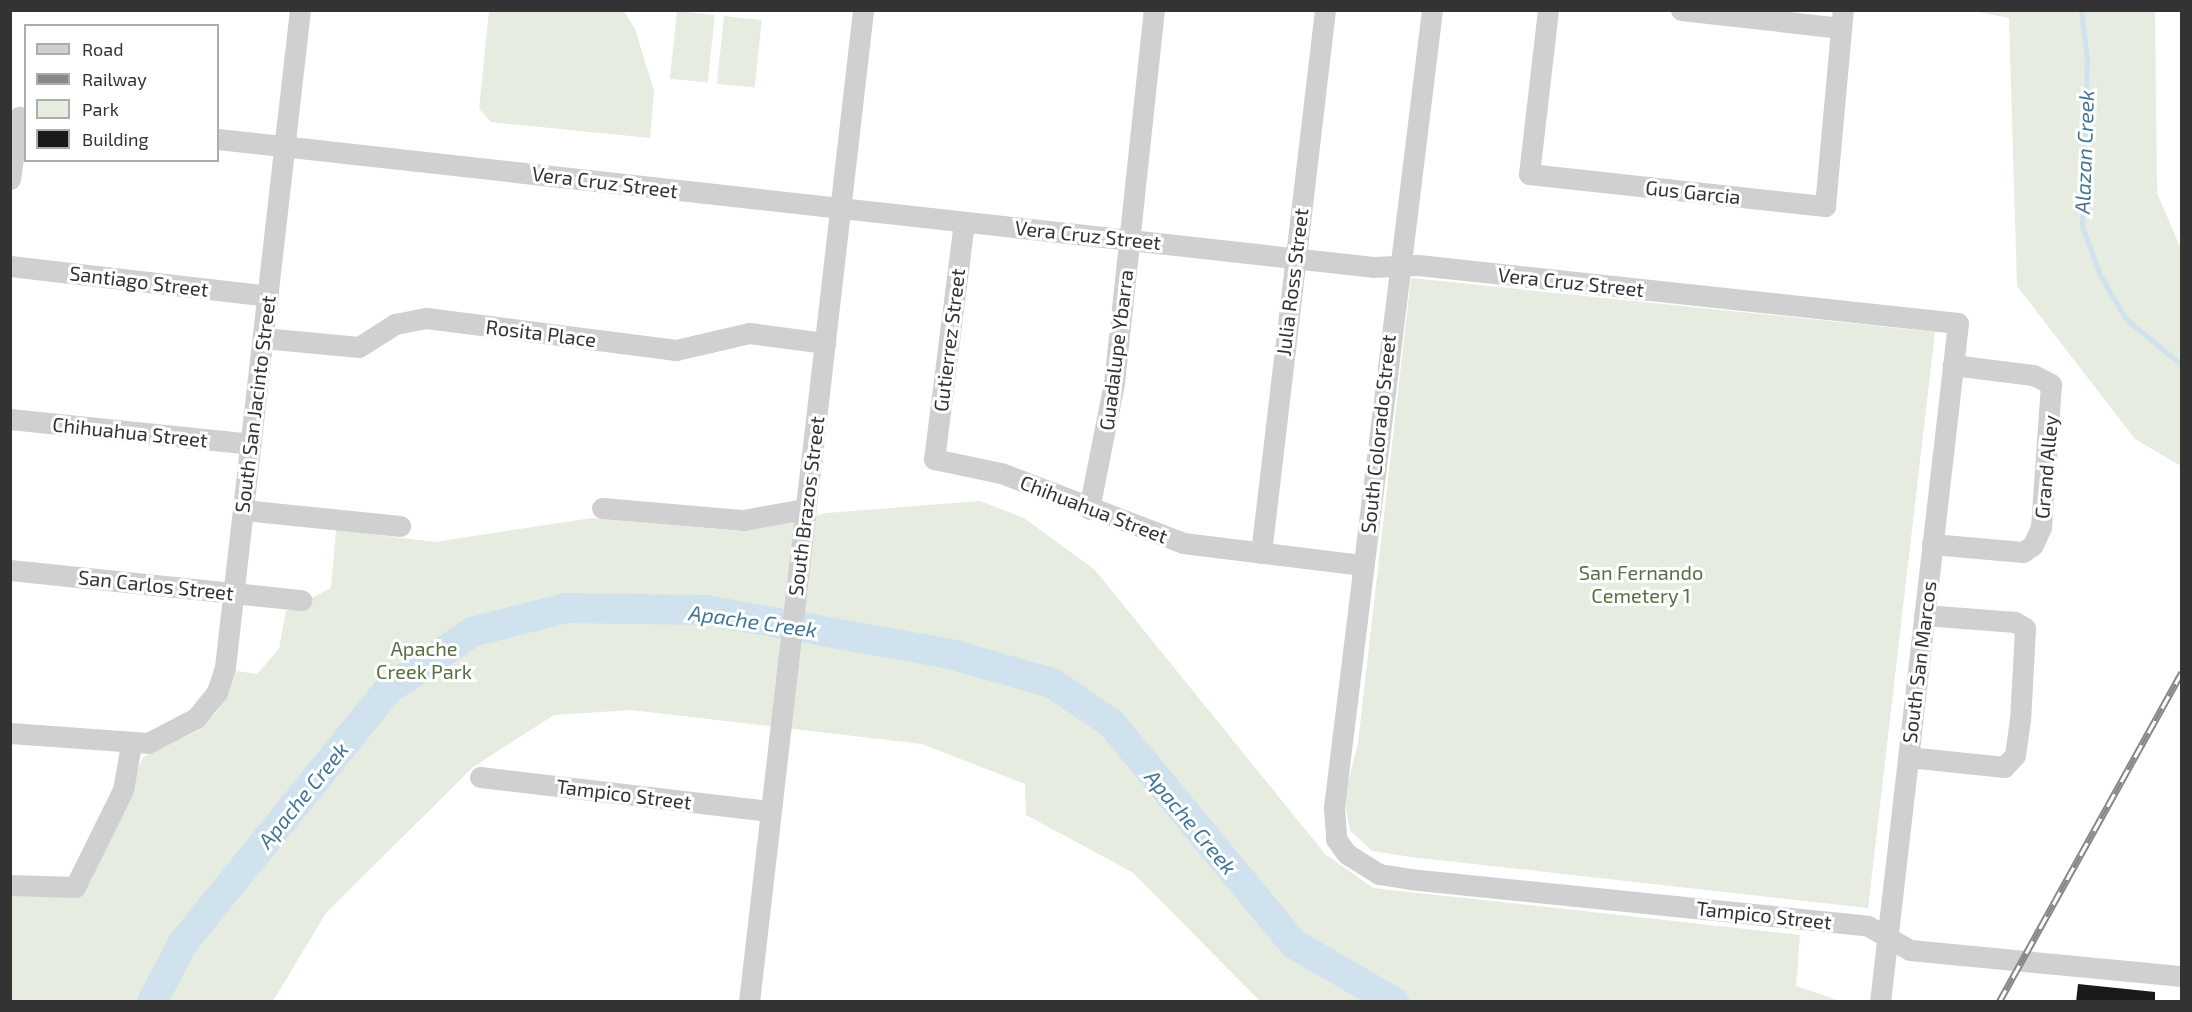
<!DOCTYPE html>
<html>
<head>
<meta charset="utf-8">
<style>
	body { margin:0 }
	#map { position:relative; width:2192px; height:1012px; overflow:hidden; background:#fff; font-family:"Exo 2",sans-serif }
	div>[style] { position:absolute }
	.green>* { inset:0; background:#e6ecdf; transform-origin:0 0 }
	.stream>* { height:5px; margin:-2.5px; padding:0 2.5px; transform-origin:2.5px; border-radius:2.5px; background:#cfe2ee }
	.river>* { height:30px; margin:-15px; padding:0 15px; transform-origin:15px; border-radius:15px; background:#cfe2ee }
	.building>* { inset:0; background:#1a1a1a }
	.minor>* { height:21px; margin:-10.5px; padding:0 10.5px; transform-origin:10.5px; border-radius:10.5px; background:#d0d0d0 }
	.rail>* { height:7px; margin-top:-3.5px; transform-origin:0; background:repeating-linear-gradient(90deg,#fff 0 14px,#888 0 28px); box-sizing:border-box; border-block:2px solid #888 }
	span { translate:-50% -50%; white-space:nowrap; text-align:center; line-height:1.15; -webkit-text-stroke:6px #fff; paint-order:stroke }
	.street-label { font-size:20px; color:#333 }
	.park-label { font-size:20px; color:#56703f }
	.water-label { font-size:21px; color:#3f7597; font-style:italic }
	.frame { position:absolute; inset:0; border:12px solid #333; pointer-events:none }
	.legend { position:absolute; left:24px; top:24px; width:195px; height:138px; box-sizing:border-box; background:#fff; border:2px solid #adadad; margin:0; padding:8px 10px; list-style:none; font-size:18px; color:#333 }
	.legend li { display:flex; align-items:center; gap:12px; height:30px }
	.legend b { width:30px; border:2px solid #adadad }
</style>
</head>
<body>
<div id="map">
	<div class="green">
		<div style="clip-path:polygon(1968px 10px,2155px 11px,2157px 193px,2181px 249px,2181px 466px,2135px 439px,2017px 286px,2009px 18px)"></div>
		<div style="clip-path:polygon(489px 11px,624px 11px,635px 29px,654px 91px,650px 138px,491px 122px,479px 109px)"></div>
		<div style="left:677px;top:11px;width:38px;height:68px;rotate:6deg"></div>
		<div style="left:724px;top:16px;width:38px;height:68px;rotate:6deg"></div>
		<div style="clip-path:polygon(1411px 278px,1935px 332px,1868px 908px,1411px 857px,1372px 851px,1350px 830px,1344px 799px,1358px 743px)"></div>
		<div style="clip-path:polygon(980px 501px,1024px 518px,1095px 570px,1325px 854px,1373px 888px,1800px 935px,1796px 986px,1840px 1001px,1260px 1001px,1132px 872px,1026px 815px,1025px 784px,922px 744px,631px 710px,554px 715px,473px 767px,326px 913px,273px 1001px,11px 1002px,11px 892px,84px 888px,91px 881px,143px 757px,199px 730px,218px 710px,236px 671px,257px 674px,279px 649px,286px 611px,331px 588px,336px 530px,435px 542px,592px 518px,739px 531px,827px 513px)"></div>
	</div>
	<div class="stream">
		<div style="left:2081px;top:10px;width:49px;rotate:83deg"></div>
		<div style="left:2087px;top:59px;width:167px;rotate:91.7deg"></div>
		<div style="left:2082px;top:226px;width:52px;rotate:69.8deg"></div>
		<div style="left:2100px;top:275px;width:51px;rotate:59.4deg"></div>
		<div style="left:2126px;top:319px;width:72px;rotate:39.4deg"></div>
	</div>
	<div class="river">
		<div style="left:152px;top:1002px;width:67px;rotate:-62.3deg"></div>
		<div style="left:183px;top:943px;width:327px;rotate:-51deg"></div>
		<div style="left:389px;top:689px;width:101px;rotate:-34.5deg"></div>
		<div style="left:472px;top:632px;width:97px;rotate:-14.3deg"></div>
		<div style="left:566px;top:608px;width:140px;rotate:0.8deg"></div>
		<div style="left:706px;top:610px;width:248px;rotate:10.2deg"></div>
		<div style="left:950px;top:654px;width:106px;rotate:15.9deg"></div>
		<div style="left:1052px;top:683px;width:71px;rotate:34.1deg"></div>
		<div style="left:1111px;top:723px;width:287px;rotate:50.4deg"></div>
		<div style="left:1294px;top:944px;width:116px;rotate:30.1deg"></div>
	</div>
	<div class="building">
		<div style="clip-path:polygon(2078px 984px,2155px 992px,2155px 1002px,2076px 1002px)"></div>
	</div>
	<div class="minor">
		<div style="left:1432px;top:10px;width:803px;rotate:97.01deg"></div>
		<div style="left:1334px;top:807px;width:32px;rotate:86deg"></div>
		<div style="left:1336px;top:839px;width:19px;rotate:54deg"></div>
		<div style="left:1347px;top:854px;width:38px;rotate:32deg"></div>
		<div style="left:1379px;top:874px;width:30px;rotate:9deg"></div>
		<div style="left:1409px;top:879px;width:461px;rotate:5.8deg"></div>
		<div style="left:1868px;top:926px;width:48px;rotate:29.7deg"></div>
		<div style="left:1910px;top:950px;width:273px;rotate:5.5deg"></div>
		<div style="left:1548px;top:10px;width:165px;rotate:96.6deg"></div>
		<div style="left:1529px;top:174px;width:298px;rotate:6.2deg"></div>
		<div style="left:1825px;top:206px;width:197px;rotate:-84.8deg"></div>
		<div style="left:1681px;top:10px;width:161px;rotate:6.4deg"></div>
		<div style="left:218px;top:139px;width:1162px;rotate:6.32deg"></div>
		<div style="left:1373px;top:267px;width:45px;rotate:-2.5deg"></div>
		<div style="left:1418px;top:265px;width:543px;rotate:6.13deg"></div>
		<div style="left:1958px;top:323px;width:683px;rotate:96.55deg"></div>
		<div style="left:10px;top:179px;width:63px;rotate:-81.7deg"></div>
		<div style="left:964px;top:222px;width:239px;rotate:97.2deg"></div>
		<div style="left:934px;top:459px;width:68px;rotate:11.8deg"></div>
		<div style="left:1001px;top:473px;width:195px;rotate:21deg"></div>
		<div style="left:1183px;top:543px;width:181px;rotate:7deg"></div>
		<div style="left:10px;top:266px;width:260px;rotate:6.6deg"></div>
		<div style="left:263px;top:338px;width:96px;rotate:5.4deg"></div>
		<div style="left:359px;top:347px;width:43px;rotate:-32.6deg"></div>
		<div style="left:395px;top:324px;width:32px;rotate:-11deg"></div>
		<div style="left:426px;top:318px;width:252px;rotate:7.3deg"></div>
		<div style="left:676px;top:350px;width:75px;rotate:-13.1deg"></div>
		<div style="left:749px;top:333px;width:77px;rotate:7.5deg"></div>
		<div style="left:10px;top:419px;width:241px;rotate:5.9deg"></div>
		<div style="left:602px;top:508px;width:142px;rotate:4.9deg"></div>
		<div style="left:743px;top:520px;width:63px;rotate:-10.1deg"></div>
		<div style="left:1089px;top:509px;width:128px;rotate:-78.8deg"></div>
		<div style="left:1114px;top:383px;width:375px;rotate:-83.9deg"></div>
		<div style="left:243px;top:510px;width:158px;rotate:5.8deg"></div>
		<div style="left:1932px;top:544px;width:91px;rotate:5deg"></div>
		<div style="left:2023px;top:552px;width:12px;rotate:-35deg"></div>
		<div style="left:2033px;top:545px;width:20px;rotate:-66deg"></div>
		<div style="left:2041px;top:527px;width:143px;rotate:-86deg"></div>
		<div style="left:2051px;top:384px;width:20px;rotate:-153deg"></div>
		<div style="left:2033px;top:375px;width:81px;rotate:-172.9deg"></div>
		<div style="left:1261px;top:553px;width:547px;rotate:-83.28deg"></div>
		<div style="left:10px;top:570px;width:293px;rotate:5.9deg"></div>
		<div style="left:10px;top:733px;width:138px;rotate:4.1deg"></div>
		<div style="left:148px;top:743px;width:54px;rotate:-27.5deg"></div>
		<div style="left:196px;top:718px;width:33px;rotate:-51deg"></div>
		<div style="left:217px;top:692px;width:26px;rotate:-72deg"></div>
		<div style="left:225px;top:667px;width:661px;rotate:-83.49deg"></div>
		<div style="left:1908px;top:757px;width:97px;rotate:5.9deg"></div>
		<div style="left:2004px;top:767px;width:16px;rotate:-47deg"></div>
		<div style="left:2015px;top:755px;width:34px;rotate:-82deg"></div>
		<div style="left:2020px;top:721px;width:93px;rotate:-86.9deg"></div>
		<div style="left:2025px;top:628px;width:12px;rotate:-149deg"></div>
		<div style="left:2015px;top:622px;width:91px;rotate:-175.6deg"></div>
		<div style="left:480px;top:777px;width:291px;rotate:6.7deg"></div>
		<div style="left:10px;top:885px;width:65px;rotate:1.8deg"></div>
		<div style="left:75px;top:887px;width:108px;rotate:-63.7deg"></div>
		<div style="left:123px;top:790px;width:46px;rotate:-79.9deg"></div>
		<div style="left:749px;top:1002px;width:999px;rotate:-83.44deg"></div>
	</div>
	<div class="rail">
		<div style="left:1999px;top:1002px;width:377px;rotate:-61deg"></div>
	</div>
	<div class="street-label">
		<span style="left:605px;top:182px;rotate:7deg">Vera Cruz Street</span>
		<span style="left:1693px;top:192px;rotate:6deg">Gus Garcia</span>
		<span style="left:1088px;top:235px;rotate:6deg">Vera Cruz Street</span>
		<span style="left:139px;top:281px;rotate:7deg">Santiago Street</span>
		<span style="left:1292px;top:282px;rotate:-83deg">Julia Ross Street</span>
		<span style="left:1571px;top:282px;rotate:6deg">Vera Cruz Street</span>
		<span style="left:541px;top:333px;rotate:7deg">Rosita Place</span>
		<span style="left:949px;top:340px;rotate:-83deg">Gutierrez Street</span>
		<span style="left:1116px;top:350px;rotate:-83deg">Guadalupe Ybarra</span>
		<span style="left:255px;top:404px;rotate:-83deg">South San Jacinto Street</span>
		<span style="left:130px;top:432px;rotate:6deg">Chihuahua Street</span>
		<span style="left:1378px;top:434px;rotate:-84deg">South Colorado Street</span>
		<span style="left:2046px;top:467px;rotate:-85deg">Grand Alley</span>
		<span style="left:806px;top:506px;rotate:-83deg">South Brazos Street</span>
		<span style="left:1094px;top:509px;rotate:21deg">Chihuahua Street</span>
		<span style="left:156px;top:585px;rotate:6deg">San Carlos Street</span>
		<span style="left:1919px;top:662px;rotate:-83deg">South San Marcos</span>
		<span style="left:624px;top:794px;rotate:7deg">Tampico Street</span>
		<span style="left:1764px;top:915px;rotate:6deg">Tampico Street</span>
	</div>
	<div class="park-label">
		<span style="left:1641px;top:584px">San Fernando<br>Cemetery 1</span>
		<span style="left:424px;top:660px">Apache<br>Creek Park</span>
	</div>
	<div class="water-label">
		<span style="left:2084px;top:152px;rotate:-88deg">Alazan Creek</span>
		<span style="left:753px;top:621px;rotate:8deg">Apache Creek</span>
		<span style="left:303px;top:795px;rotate:-51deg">Apache Creek</span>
		<span style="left:1191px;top:822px;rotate:50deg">Apache Creek</span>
	</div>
	<div class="frame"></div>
	<ul class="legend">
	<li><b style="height:8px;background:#d0d0d0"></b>Road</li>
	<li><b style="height:8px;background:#888"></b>Railway</li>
	<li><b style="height:16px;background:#e6ecdf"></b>Park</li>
	<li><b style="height:16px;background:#1a1a1a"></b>Building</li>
	</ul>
</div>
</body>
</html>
